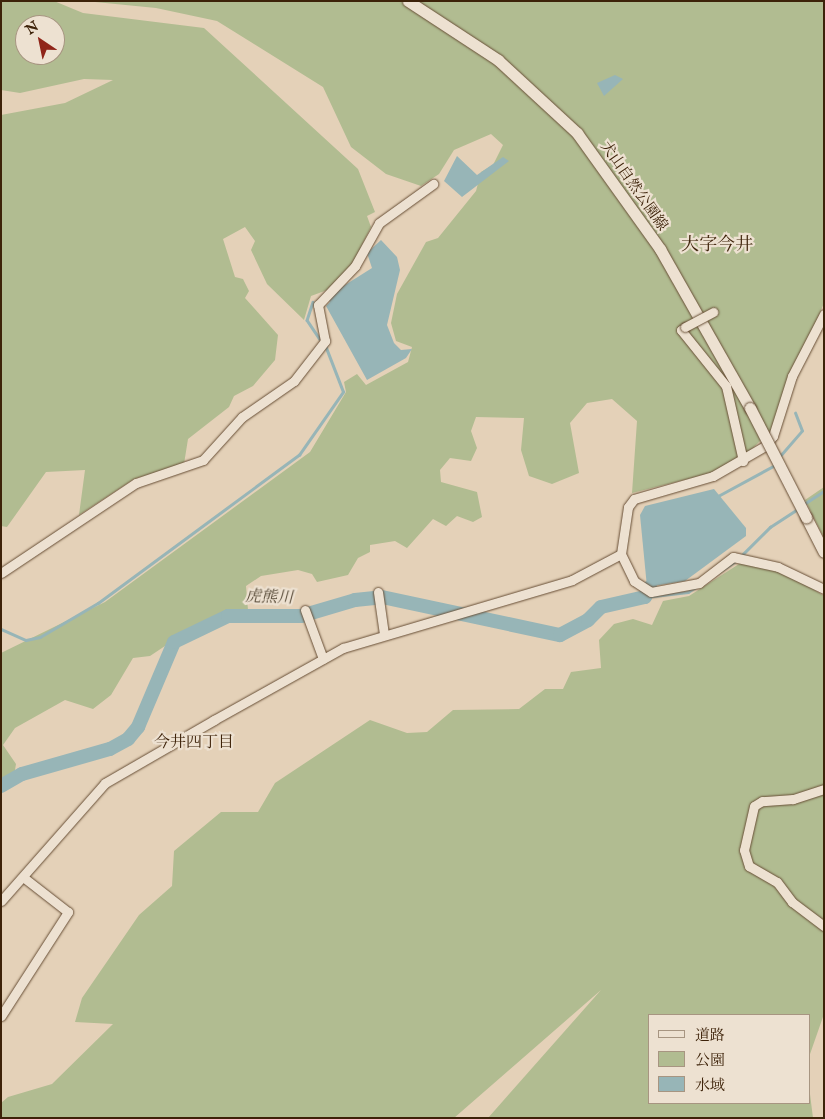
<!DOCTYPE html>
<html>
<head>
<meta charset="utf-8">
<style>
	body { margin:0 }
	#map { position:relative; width:825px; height:1119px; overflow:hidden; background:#e4d1b8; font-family:"IM FELL English","Noto Serif JP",serif }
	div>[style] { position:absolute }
	.green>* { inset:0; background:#b1bc91 }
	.water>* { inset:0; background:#97b5b7 }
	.stream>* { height:2.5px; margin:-1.25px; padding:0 1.25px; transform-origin:1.25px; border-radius:1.25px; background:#97b5b7 }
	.river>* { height:14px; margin:-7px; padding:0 7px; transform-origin:7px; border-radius:7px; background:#97b5b7 }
	.roads { filter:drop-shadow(0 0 1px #674e35) drop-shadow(0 0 1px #674e35) }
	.street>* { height:9px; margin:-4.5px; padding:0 4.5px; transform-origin:4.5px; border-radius:4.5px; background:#ede1d1 }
	.secondary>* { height:11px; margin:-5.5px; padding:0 5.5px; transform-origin:5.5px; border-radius:5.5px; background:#ede1d1 }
	.bridges { filter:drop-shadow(0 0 1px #674e35) drop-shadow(0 0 1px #674e35) }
	.street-bridge>* { height:9px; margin:-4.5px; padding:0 4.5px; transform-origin:4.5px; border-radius:4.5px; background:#ede1d1 }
	.secondary-bridge>* { height:11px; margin:-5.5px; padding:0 5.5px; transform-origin:5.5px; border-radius:5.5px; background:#ede1d1 }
	span { translate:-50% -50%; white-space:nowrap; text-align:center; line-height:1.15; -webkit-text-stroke:4.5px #ede1d1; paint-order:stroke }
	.street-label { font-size:15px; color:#3d2209 }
	.water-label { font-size:16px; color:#544734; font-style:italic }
	.neighbourhood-label { font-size:16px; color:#3d2209 }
	.quarter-label { font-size:18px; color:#3d2209 }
	.frame { position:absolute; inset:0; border:2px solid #3d2209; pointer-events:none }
	.legend { position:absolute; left:648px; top:1014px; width:162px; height:90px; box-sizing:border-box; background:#ede1d1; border:1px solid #a79581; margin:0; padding:6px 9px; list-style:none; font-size:15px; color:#3d2209 }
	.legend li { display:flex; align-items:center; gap:10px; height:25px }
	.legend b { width:25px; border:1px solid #a79581 }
	.north { position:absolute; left:15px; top:15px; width:50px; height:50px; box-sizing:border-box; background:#ede1d1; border:1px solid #a79581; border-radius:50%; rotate:326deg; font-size:14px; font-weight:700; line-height:20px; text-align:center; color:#3d2209 }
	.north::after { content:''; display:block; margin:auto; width:18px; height:22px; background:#8f2418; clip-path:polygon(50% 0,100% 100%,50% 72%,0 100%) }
</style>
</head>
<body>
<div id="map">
	<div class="green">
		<div style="clip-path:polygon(evenodd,1px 1px,54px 1px,83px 13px,204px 28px,358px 169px,375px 212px,367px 216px,371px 227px,353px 263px,330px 289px,311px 296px,304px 320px,267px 284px,251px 250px,255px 241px,245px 227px,223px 239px,235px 277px,243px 279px,249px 291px,245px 298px,278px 335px,275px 360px,253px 386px,234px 396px,229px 407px,188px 439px,184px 464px,134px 479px,79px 515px,85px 470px,46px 472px,7px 527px,1px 526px,1px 115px,65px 103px,113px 80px,84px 79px,20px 93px,1px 90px,1px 1px,25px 25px,55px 25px,55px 55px,25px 55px,25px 25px)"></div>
		<div style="clip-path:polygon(85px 1px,824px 1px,824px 303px,772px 429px,748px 453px,712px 473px,632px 493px,637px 421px,612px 399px,587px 403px,570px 423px,579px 473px,552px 484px,529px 476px,521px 450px,524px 418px,476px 417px,471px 431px,477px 448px,471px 461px,450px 458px,440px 470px,441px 482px,477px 492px,482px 517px,473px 522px,457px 516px,446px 526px,433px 519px,407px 548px,395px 541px,370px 545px,370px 552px,358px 558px,348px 575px,317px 582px,312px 574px,298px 570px,261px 576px,246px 586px,248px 610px,183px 634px,150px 656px,133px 658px,111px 695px,93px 709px,65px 700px,15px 728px,3px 745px,16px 764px,14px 776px,1px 784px,1px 653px,105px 602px,310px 452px,346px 392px,344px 382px,357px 374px,366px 385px,408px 362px,412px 347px,396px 341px,391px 323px,397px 294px,426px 242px,438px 238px,476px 191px,481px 172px,493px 165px,503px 145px,491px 134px,454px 150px,439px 174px,421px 186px,386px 174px,351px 147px,323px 87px,217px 21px,156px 8px)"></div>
		<div style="clip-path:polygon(824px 487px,824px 538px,805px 500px)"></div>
		<div style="clip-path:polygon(739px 564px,759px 565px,794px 577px,824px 596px,824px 1014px,809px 1057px,809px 1015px,649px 1015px,649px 1103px,809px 1103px,809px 1086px,813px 1118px,488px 1118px,601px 990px,454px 1118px,1px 1118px,1px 1103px,8px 1097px,52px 1084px,113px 1024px,75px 1022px,82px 998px,139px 915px,172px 886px,174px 851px,221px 812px,258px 812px,275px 783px,370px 720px,407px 733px,427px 732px,453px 710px,519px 709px,545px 689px,563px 689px,571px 672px,601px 668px,599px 640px,614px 624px,633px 619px,652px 625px,663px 601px,689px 596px)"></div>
	</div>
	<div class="water">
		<div style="clip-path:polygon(615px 75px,623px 79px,604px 96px,597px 83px)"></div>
		<div style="clip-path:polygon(457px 156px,477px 175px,503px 157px,509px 161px,462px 197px,444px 181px)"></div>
		<div style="clip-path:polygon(381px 240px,397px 257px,400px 270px,387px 325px,394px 343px,401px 350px,412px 349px,406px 358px,367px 380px,326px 306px,330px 302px,326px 297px,372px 268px,367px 253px)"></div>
		<div style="clip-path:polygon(714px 489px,746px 528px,746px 536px,685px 581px,647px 587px,640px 515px,645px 506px)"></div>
	</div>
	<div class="stream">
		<div style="left:313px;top:302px;width:19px;rotate:108deg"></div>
		<div style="left:307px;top:320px;width:22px;rotate:56deg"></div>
		<div style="left:780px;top:456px;width:33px;rotate:-49deg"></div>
		<div style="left:802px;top:431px;width:19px;rotate:-111deg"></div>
		<div style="left:718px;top:496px;width:65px;rotate:-28.5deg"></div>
		<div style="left:804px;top:504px;width:24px;rotate:-33deg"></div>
		<div style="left:741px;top:556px;width:41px;rotate:-45deg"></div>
		<div style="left:770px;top:527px;width:33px;rotate:-33deg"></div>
		<div style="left:645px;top:597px;width:43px;rotate:-6.6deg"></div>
		<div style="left:688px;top:592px;width:59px;rotate:-33.1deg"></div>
		<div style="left:1px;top:629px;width:27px;rotate:24deg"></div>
		<div style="left:26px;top:640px;width:14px;rotate:-12deg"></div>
		<div style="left:40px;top:637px;width:67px;rotate:-30.4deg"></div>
		<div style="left:98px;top:603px;width:250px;rotate:-36.4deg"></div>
		<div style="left:299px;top:455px;width:77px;rotate:-55.1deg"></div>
		<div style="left:343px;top:392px;width:47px;rotate:-111.1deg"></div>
	</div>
	<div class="river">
		<div style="left:1px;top:786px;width:24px;rotate:-30deg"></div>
		<div style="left:22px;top:774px;width:91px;rotate:-15.9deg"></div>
		<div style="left:110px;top:749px;width:21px;rotate:-29deg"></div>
		<div style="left:128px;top:739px;width:16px;rotate:-50deg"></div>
		<div style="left:138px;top:727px;width:92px;rotate:-67deg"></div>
		<div style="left:174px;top:642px;width:60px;rotate:-25.7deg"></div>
		<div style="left:228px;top:616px;width:73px"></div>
		<div style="left:301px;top:616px;width:56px;rotate:-16.5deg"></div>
		<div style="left:355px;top:600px;width:27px;rotate:-6deg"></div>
		<div style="left:382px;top:597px;width:182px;rotate:12.1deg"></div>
		<div style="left:560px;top:635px;width:32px;rotate:-28deg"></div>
		<div style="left:588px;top:620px;width:18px;rotate:-45deg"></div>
		<div style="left:601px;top:607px;width:45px;rotate:-12.8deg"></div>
		<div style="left:645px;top:597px;width:11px;rotate:-63deg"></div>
	</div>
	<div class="roads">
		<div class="street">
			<div style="left:824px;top:314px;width:70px;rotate:117.3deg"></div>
			<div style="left:792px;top:376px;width:63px;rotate:107.6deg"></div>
			<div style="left:773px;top:436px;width:13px;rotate:129deg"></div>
			<div style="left:765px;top:446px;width:60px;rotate:150deg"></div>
			<div style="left:713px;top:476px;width:82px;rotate:163.8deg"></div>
			<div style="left:634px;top:499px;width:10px;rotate:127deg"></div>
			<div style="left:628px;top:507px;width:48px;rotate:98.5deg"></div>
			<div style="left:621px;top:554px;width:30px;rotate:64deg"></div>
			<div style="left:634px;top:581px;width:20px;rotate:33deg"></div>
			<div style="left:651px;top:592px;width:49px;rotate:-10.6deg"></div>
			<div style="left:699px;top:583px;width:43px;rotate:-37.4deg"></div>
			<div style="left:733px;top:557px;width:46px;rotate:12.5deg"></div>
			<div style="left:778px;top:567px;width:51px;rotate:25.6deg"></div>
			<div style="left:685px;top:327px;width:5px;rotate:143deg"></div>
			<div style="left:681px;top:330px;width:72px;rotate:51.2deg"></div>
			<div style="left:726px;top:386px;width:77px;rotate:77.2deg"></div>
			<div style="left:1px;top:573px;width:162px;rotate:-33.7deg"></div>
			<div style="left:136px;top:483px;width:71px;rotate:-18.9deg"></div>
			<div style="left:203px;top:460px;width:58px;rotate:-47.8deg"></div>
			<div style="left:242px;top:417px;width:63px;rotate:-34.7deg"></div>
			<div style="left:294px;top:381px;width:51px;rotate:-52.2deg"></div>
			<div style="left:325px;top:341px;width:37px;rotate:-101deg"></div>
			<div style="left:318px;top:305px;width:54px;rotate:-46.5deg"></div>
			<div style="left:355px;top:266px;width:49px;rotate:-60.8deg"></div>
			<div style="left:379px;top:223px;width:67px;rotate:-35.8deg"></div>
			<div style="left:378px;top:592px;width:42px;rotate:81.9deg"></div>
			<div style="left:305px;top:610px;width:52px;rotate:69.8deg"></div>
			<div style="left:824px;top:789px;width:33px;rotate:162deg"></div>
			<div style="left:793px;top:799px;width:31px;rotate:176deg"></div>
			<div style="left:762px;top:801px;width:9px;rotate:148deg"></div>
			<div style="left:754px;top:806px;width:45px;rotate:102.8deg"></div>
			<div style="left:744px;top:850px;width:17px;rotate:73deg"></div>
			<div style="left:749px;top:866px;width:32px;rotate:30deg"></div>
			<div style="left:777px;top:882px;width:25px;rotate:53deg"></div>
			<div style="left:792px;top:902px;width:40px;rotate:37deg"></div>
			<div style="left:1px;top:901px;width:157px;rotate:-48.6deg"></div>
			<div style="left:105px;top:783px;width:126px;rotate:-30deg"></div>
			<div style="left:214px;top:720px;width:148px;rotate:-29.2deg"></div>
			<div style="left:343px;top:648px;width:239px;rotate:-16.5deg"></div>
			<div style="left:572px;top:580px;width:55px;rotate:-28deg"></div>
			<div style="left:1px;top:1016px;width:124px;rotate:-57.2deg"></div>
			<div style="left:68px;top:912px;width:57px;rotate:-142.1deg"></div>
		</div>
		<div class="secondary">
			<div style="left:408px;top:1px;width:108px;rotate:33.2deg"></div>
			<div style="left:498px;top:60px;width:108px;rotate:42.7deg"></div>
			<div style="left:577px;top:133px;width:143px;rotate:54.4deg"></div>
			<div style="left:660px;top:249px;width:183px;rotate:60.5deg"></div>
			<div style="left:806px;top:517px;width:39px;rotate:63deg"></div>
		</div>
	</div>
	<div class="bridges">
		<div class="street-bridge">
			<div style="left:685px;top:327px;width:32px;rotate:-28deg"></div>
		</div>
		<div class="secondary-bridge">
			<div style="left:750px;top:408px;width:123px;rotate:62.8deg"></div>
		</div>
	</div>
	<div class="street-label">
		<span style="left:634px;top:186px;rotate:55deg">犬山自然公園線</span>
	</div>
	<div class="water-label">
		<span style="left:269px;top:598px;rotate:2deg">虎熊川</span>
	</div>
	<div class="neighbourhood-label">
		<span style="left:194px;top:743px">今井四丁目</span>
	</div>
	<div class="quarter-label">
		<span style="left:717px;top:246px">大字今井</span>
	</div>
	<div class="frame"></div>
	<ul class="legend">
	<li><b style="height:6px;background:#ede1d1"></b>道路</li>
	<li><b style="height:14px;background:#b1bc91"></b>公園</li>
	<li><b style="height:14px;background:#97b5b7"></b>水域</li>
	</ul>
	<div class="north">N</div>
</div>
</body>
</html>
